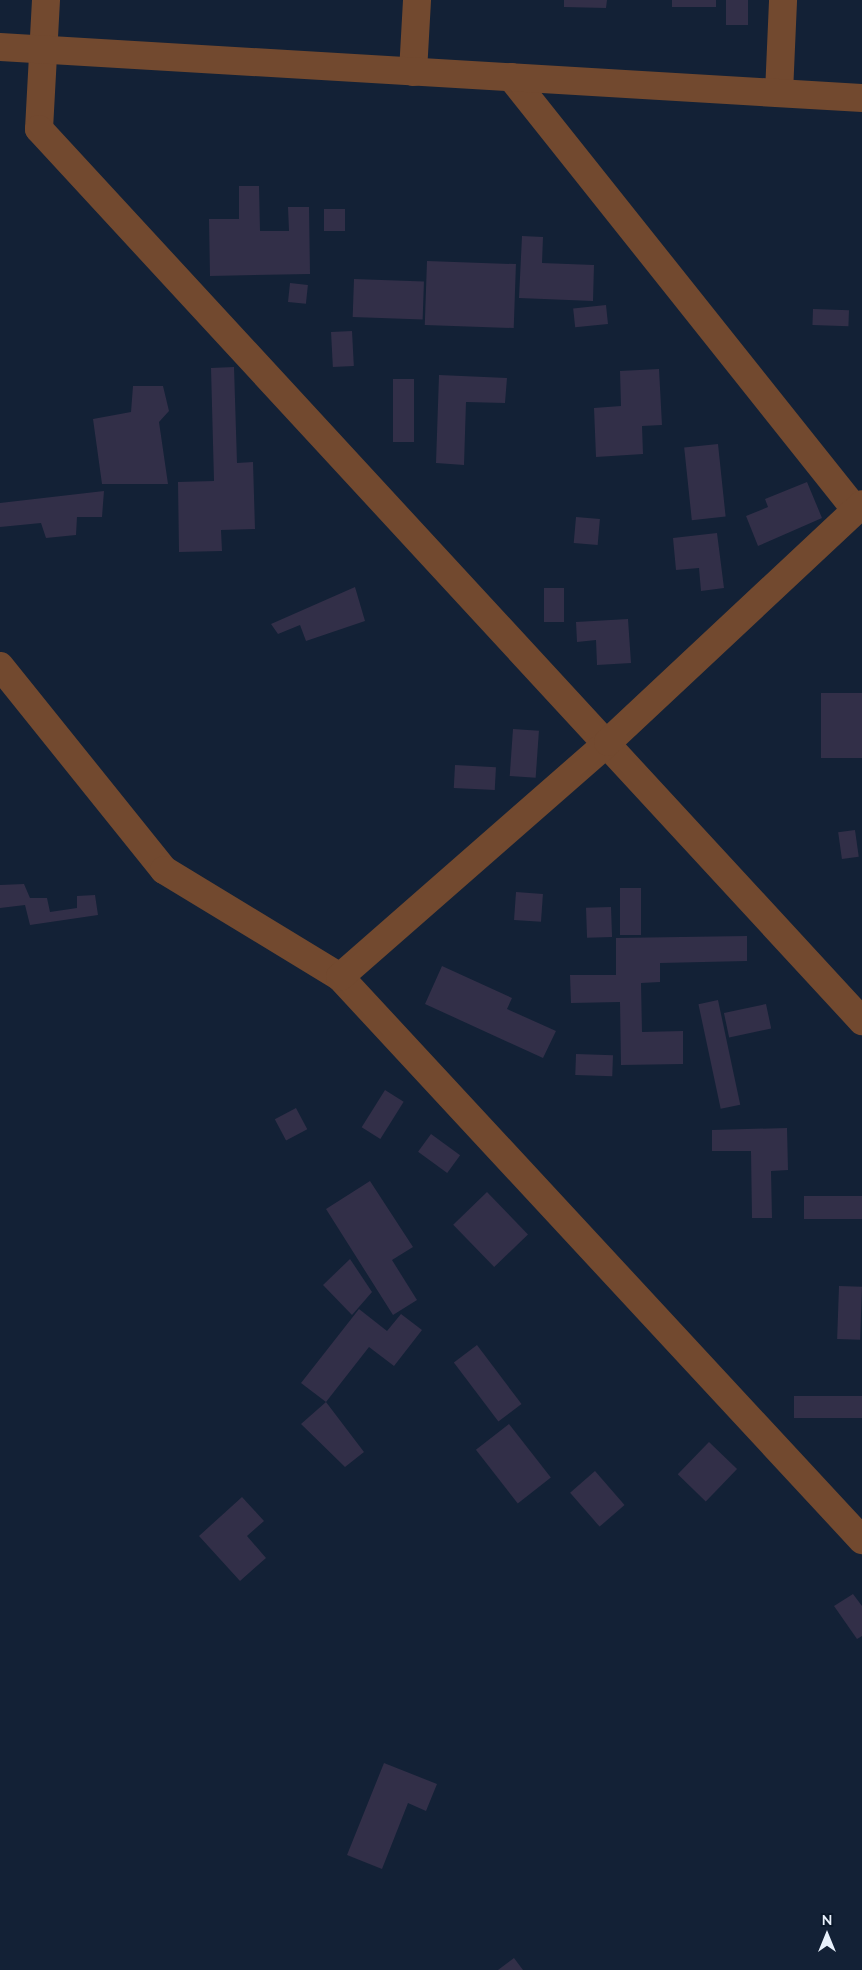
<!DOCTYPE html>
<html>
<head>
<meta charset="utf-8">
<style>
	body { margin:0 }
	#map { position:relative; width:862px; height:1970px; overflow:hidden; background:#132136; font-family:Mulish,sans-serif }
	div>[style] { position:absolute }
	.building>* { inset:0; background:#322f48; transform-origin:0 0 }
	.minor>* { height:28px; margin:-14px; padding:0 14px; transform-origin:14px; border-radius:14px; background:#72492f }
	.tertiary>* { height:28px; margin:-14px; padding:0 14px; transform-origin:14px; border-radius:14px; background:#72492f }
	span { translate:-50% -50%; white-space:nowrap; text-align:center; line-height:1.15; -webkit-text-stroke:5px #0a182b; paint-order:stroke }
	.north { position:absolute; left:802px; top:1910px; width:50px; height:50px; -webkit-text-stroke:4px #0a182b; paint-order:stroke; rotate:0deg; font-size:14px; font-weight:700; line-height:20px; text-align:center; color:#e9f1fc }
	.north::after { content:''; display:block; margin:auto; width:18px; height:22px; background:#e9f1fc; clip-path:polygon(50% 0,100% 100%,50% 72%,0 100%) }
</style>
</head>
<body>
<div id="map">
	<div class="building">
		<div style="clip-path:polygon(564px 0,607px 0,606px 8px,564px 7px)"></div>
		<div style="left:672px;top:0;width:44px;height:7px"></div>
		<div style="left:726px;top:0;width:22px;height:25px"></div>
		<div style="clip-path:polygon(239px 186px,259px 186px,260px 231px,289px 231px,288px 207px,309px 207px,310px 274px,210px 276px,209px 219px,239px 219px)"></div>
		<div style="left:324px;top:209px;width:21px;height:22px"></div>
		<div style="clip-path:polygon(522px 236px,543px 237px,542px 263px,594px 265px,593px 301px,519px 298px)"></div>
		<div style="left:427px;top:261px;width:89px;height:64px;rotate:2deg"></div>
		<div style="left:354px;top:279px;width:70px;height:38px;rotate:2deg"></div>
		<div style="left:290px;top:283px;width:18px;height:19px;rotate:6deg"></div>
		<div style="left:606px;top:305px;width:19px;height:33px;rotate:84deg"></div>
		<div style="left:813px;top:309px;width:36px;height:16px;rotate:2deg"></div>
		<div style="left:352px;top:331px;width:35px;height:21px;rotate:87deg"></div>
		<div style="clip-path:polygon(234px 367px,237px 463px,253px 462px,255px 529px,221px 530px,222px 551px,179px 552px,178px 482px,214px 481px,211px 368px)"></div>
		<div style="clip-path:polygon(659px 369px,662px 425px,642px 426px,643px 454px,596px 457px,594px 408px,621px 406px,620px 371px)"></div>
		<div style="clip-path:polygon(439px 375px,507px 378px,505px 403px,466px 402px,464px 465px,436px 463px)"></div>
		<div style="left:393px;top:379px;width:21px;height:63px"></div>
		<div style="clip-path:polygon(133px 386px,163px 386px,169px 411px,159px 422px,168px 484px,102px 484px,93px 419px,131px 412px)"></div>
		<div style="left:718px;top:444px;width:73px;height:34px;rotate:84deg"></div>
		<div style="clip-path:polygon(807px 482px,822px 518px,758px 546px,746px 516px,768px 507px,765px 499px)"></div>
		<div style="clip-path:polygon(104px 491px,102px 517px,77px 517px,76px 535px,46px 538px,41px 523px,0 527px,0 503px)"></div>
		<div style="left:576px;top:517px;width:24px;height:26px;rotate:5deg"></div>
		<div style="clip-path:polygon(717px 533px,724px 588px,701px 591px,699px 568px,676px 570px,673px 538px)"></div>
		<div style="clip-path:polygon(355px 587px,365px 621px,306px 641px,300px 625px,278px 634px,271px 624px)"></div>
		<div style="left:544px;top:588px;width:20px;height:34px"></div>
		<div style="clip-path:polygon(628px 619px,631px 663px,597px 665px,596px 640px,577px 642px,576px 622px)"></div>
		<div style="left:862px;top:693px;width:65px;height:41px;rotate:90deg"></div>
		<div style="left:513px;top:729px;width:26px;height:47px;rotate:4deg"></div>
		<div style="left:455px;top:765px;width:41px;height:23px;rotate:3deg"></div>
		<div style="left:855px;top:830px;width:27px;height:17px;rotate:82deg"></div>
		<div style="clip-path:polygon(24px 884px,30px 898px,47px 898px,50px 912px,77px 908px,77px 896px,95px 895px,98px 915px,30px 925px,25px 905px,0 908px,0 885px)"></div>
		<div style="left:620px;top:888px;width:21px;height:47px"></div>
		<div style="left:516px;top:892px;width:27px;height:28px;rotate:4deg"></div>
		<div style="left:611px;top:907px;width:30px;height:25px;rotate:88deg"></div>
		<div style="clip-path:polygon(747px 936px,747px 961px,660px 963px,660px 982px,641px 983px,642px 1032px,683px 1031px,683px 1064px,621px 1065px,620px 1002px,571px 1003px,570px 975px,616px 975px,616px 938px)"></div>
		<div style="clip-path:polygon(442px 966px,512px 998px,507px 1009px,556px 1031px,543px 1058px,425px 1004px)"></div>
		<div style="left:718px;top:1000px;width:107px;height:20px;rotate:78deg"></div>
		<div style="left:766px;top:1004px;width:25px;height:43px;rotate:78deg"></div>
		<div style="left:576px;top:1054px;width:37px;height:21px;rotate:2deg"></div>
		<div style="left:385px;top:1090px;width:22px;height:44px;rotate:32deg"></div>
		<div style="left:296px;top:1108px;width:24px;height:24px;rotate:62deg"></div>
		<div style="clip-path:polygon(787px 1128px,788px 1170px,771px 1171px,772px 1218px,752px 1218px,751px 1151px,712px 1151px,712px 1130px)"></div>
		<div style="left:431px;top:1134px;width:36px;height:22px;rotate:36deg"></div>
		<div style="clip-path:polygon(370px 1181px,413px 1247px,392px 1260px,417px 1300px,393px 1315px,326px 1209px)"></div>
		<div style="left:487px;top:1192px;width:59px;height:47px;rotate:46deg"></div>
		<div style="left:862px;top:1196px;width:23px;height:58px;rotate:90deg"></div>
		<div style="clip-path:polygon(350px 1259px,372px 1292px,352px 1315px,323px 1285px)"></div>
		<div style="left:839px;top:1286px;width:23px;height:53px;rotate:2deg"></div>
		<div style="clip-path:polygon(359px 1309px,387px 1331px,401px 1314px,422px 1330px,394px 1366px,369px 1347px,326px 1402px,364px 1452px,345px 1467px,301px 1424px,326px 1402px,301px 1383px)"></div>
		<div style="left:477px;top:1345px;width:74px;height:29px;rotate:53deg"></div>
		<div style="left:862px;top:1396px;width:22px;height:68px;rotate:90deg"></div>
		<div style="left:509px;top:1424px;width:68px;height:42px;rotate:52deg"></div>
		<div style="left:709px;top:1442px;width:39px;height:45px;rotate:44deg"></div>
		<div style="left:595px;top:1471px;width:45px;height:33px;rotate:49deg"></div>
		<div style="clip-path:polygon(242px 1497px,264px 1521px,247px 1536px,266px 1558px,240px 1581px,199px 1536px)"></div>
		<div style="clip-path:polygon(853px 1594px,862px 1606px,862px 1636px,857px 1639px,834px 1606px)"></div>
		<div style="clip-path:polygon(384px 1763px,437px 1784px,426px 1811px,408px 1803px,382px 1869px,347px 1855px)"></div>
		<div style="clip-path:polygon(514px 1958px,523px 1970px,498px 1970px)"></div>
	</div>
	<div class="minor">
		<div style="left:46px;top:0;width:129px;rotate:93.1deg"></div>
		<div style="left:39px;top:129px;width:1214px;rotate:47.3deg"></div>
		<div style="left:413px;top:72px;width:72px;rotate:-86.8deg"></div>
		<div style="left:511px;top:77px;width:552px;rotate:51.47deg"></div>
		<div style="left:779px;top:93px;width:93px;rotate:-87.5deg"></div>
		<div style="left:0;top:666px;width:262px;rotate:51.2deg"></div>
		<div style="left:164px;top:870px;width:206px;rotate:31.3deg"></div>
		<div style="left:340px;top:977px;width:768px;rotate:47.16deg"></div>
		<div style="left:340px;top:977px;width:356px;rotate:-41.2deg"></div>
		<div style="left:608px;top:742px;width:348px;rotate:-43.1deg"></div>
	</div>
	<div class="tertiary">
		<div style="left:0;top:47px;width:864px;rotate:3.39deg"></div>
	</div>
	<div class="north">N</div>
</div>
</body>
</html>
